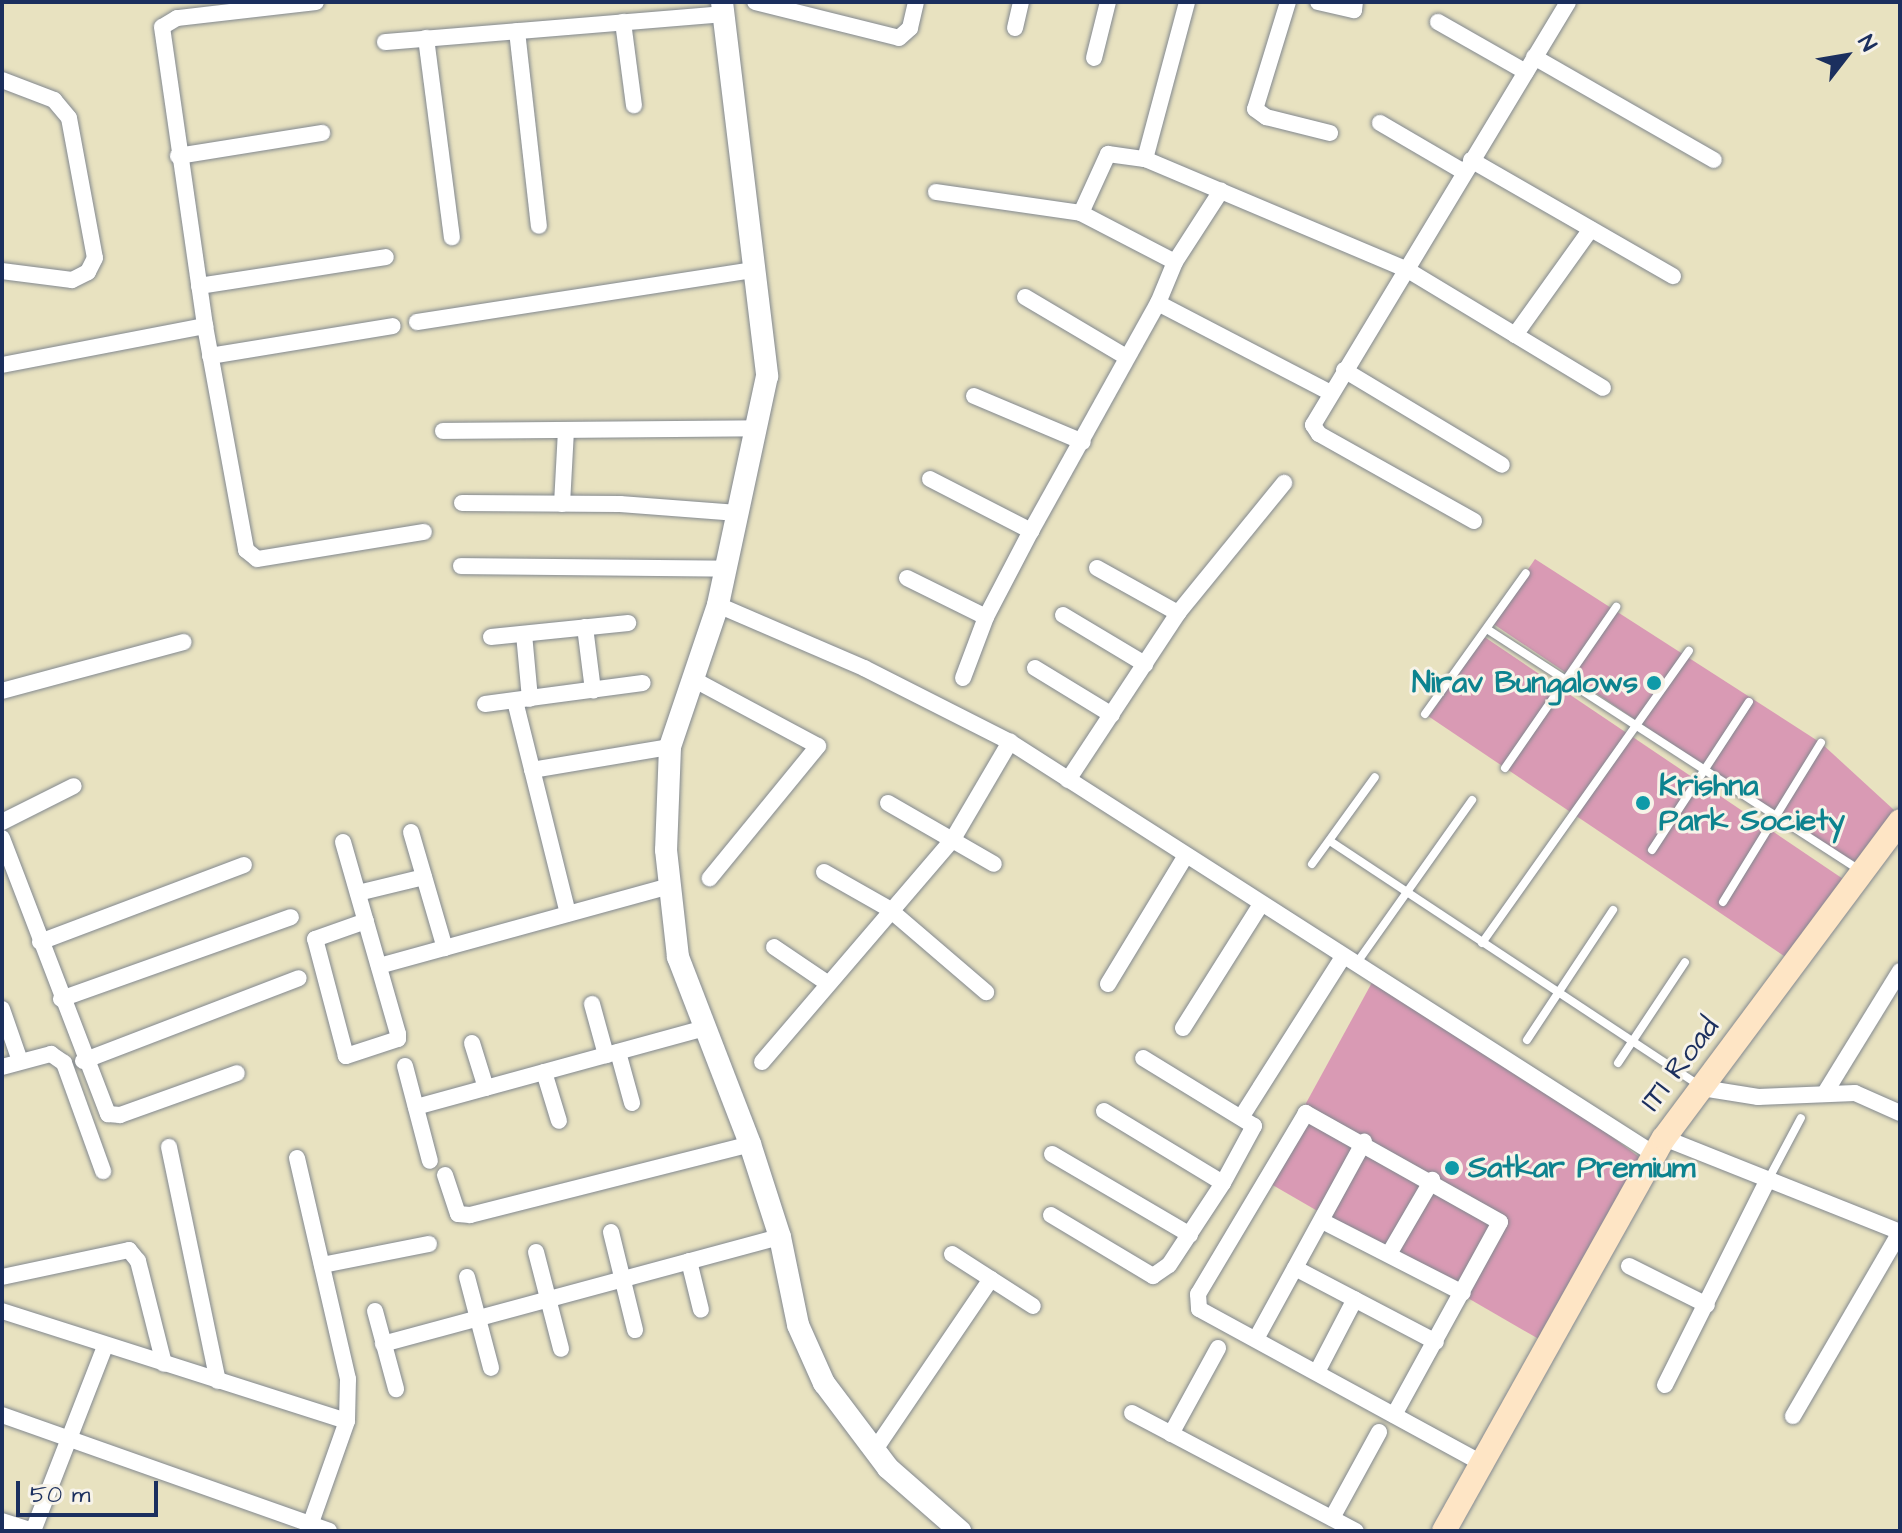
<!DOCTYPE html>
<html>
<head>
<meta charset="utf-8">
<style>
	body { margin:0 }
	#map { position:relative; width:1902px; height:1533px; overflow:hidden; background:#e8e2c0; font-family:"Architects Daughter",sans-serif }
	div>[style] { position:absolute }
	.building>* { inset:0; background:#d99ab4; transform-origin:0 0 }
	.roads { filter:drop-shadow(0 0 2px #82888f) drop-shadow(0 0 2px #82888f) }
	.service>* { height:8px; margin:-4px; padding:0 4px; transform-origin:4px; border-radius:4px; background:#fff }
	.minor>* { height:16px; margin:-8px; padding:0 8px; transform-origin:8px; border-radius:8px; background:#fff }
	.tertiary>* { height:22px; margin:-11px; padding:0 11px; transform-origin:11px; border-radius:11px; background:#fff }
	.secondary>* { height:24px; margin:-12px; padding:0 12px; transform-origin:12px; border-radius:12px; background:#fee5c5 }
	.dots>* { width:22px; height:22px; translate:-50% -50%; box-sizing:border-box; border:4px solid #f7f3e8; border-radius:50% }
	span { translate:-50% -50%; white-space:nowrap; text-align:center; line-height:1.15; -webkit-text-stroke:6px #f7f3e8; paint-order:stroke }
	.culture-label { font-size:30px; color:#0d838f; font-weight:700 }
	.right { translate:-100% -50%; text-align:right }
	.left { translate:0 -50%; text-align:left }
	.street-label { font-size:30px; color:#1b2f5e }
	.frame { position:absolute; inset:0; border:4px solid #1b2f5e; pointer-events:none }
	.north { position:absolute; left:1806px; top:16px; width:80px; height:80px; -webkit-text-stroke:6px #f7f3e8; paint-order:stroke; rotate:59deg; font-size:22px; font-weight:700; line-height:32px; text-align:center; color:#1b2f5e }
	.north::after { content:''; display:block; margin:auto; width:28px; height:36px; background:#1b2f5e; clip-path:polygon(50% 0,100% 100%,50% 72%,0 100%) }
	.scale { position:absolute; left:16px; top:1481px; width:142px; height:36px; box-sizing:border-box; border:4px solid #1b2f5e; border-top:0; padding-left:10px; font-size:24px; line-height:28px; white-space:nowrap; color:#1b2f5e; -webkit-text-stroke:6px #f7f3e8; paint-order:stroke }
</style>
</head>
<body>
<div id="map">
	<div class="building">
		<div style="clip-path:polygon(1535px 559px,1821px 743px,1894px 810px,1855px 868px,1492px 623px)"></div>
		<div style="left:1483px;top:636px;width:438px;height:97px;rotate:34deg"></div>
		<div style="clip-path:polygon(1375px 977px,1528px 1074px,1639px 1157px,1549px 1345px,1264px 1180px)"></div>
	</div>
	<div class="roads">
		<div class="service">
			<div style="left:1487px;top:629px;width:443px;rotate:32.9deg"></div>
			<div style="left:1425px;top:714px;width:173px;rotate:-54.4deg"></div>
			<div style="left:1505px;top:768px;width:196px;rotate:-55.4deg"></div>
			<div style="left:1330px;top:841px;width:444px;rotate:33.5deg"></div>
			<div style="left:1652px;top:850px;width:177px;rotate:-56.8deg"></div>
			<div style="left:1312px;top:864px;width:107px;rotate:-54.1deg"></div>
			<div style="left:1723px;top:902px;width:187px;rotate:-58.4deg"></div>
			<div style="left:1482px;top:943px;width:358px;rotate:-54.7deg"></div>
			<div style="left:1356px;top:964px;width:201px;rotate:-54.7deg"></div>
			<div style="left:1527px;top:1040px;width:156px;rotate:-56.5deg"></div>
			<div style="left:1618px;top:1063px;width:121px;rotate:-56.4deg"></div>
			<div style="left:1768px;top:1180px;width:70px;rotate:-62deg"></div>
		</div>
		<div class="minor">
			<div style="left:316px;top:2px;width:140px;rotate:173.4deg"></div>
			<div style="left:177px;top:18px;width:17px;rotate:149deg"></div>
			<div style="left:162px;top:27px;width:302px;rotate:81.8deg"></div>
			<div style="left:205px;top:326px;width:228px;rotate:79.6deg"></div>
			<div style="left:246px;top:550px;width:14px;rotate:39deg"></div>
			<div style="left:257px;top:559px;width:169px;rotate:-9.2deg"></div>
			<div style="left:755px;top:2px;width:148px;rotate:14deg"></div>
			<div style="left:899px;top:38px;width:15px;rotate:-42deg"></div>
			<div style="left:910px;top:28px;width:27px;rotate:-77deg"></div>
			<div style="left:1288px;top:2px;width:112px;rotate:107.1deg"></div>
			<div style="left:1255px;top:109px;width:14px;rotate:36deg"></div>
			<div style="left:1266px;top:117px;width:66px;rotate:14deg"></div>
			<div style="left:1318px;top:2px;width:37px;rotate:13deg"></div>
			<div style="left:1354px;top:10px;width:8px;rotate:-83deg"></div>
			<div style="left:623px;top:22px;width:84px;rotate:82.5deg"></div>
			<div style="left:1438px;top:22px;width:101px;rotate:29.6deg"></div>
			<div style="left:1015px;top:28px;width:27px;rotate:-77deg"></div>
			<div style="left:517px;top:31px;width:196px;rotate:83.6deg"></div>
			<div style="left:426px;top:38px;width:201px;rotate:82.6deg"></div>
			<div style="left:385px;top:42px;width:339px;rotate:-4.7deg"></div>
			<div style="left:1534px;top:57px;width:207px;rotate:29.8deg"></div>
			<div style="left:1094px;top:58px;width:58px;rotate:-76deg"></div>
			<div style="left:2px;top:80px;width:56px;rotate:21deg"></div>
			<div style="left:54px;top:100px;width:23px;rotate:50deg"></div>
			<div style="left:69px;top:118px;width:142px;rotate:79.5deg"></div>
			<div style="left:95px;top:258px;width:16px;rotate:117deg"></div>
			<div style="left:88px;top:272px;width:18px;rotate:153deg"></div>
			<div style="left:72px;top:280px;width:71px;rotate:-172.7deg"></div>
			<div style="left:1380px;top:123px;width:95px;rotate:30.3deg"></div>
			<div style="left:178px;top:156px;width:146px;rotate:-9.1deg"></div>
			<div style="left:1145px;top:159px;width:283px;rotate:22.9deg"></div>
			<div style="left:1406px;top:269px;width:230px;rotate:31.1deg"></div>
			<div style="left:1471px;top:160px;width:233px;rotate:29.9deg"></div>
			<div style="left:936px;top:192px;width:147px;rotate:8.2deg"></div>
			<div style="left:1175px;top:262px;width:85px;rotate:-57.1deg"></div>
			<div style="left:199px;top:286px;width:189px;rotate:-8.8deg"></div>
			<div style="left:1025px;top:297px;width:117px;rotate:30.7deg"></div>
			<div style="left:1158px;top:303px;width:44px;rotate:-67.5deg"></div>
			<div style="left:1175px;top:262px;width:106px;rotate:-152.5deg"></div>
			<div style="left:1081px;top:213px;width:65px;rotate:-65.4deg"></div>
			<div style="left:1108px;top:154px;width:37px;rotate:8deg"></div>
			<div style="left:1145px;top:159px;width:163px;rotate:-75deg"></div>
			<div style="left:417px;top:322px;width:341px;rotate:-8.8deg"></div>
			<div style="left:1515px;top:335px;width:130px;rotate:-54.4deg"></div>
			<div style="left:210px;top:356px;width:185px;rotate:-9.3deg"></div>
			<div style="left:2px;top:365px;width:207px;rotate:-10.9deg"></div>
			<div style="left:1344px;top:370px;width:184px;rotate:31deg"></div>
			<div style="left:974px;top:396px;width:118px;rotate:22.9deg"></div>
			<div style="left:443px;top:431px;width:313px;rotate:-0.5deg"></div>
			<div style="left:930px;top:479px;width:114px;rotate:27.2deg"></div>
			<div style="left:462px;top:503px;width:158px;rotate:0.4deg"></div>
			<div style="left:620px;top:504px;width:118px;rotate:4.4deg"></div>
			<div style="left:562px;top:504px;width:74px;rotate:-86.9deg"></div>
			<div style="left:1474px;top:521px;width:178px;rotate:-150.7deg"></div>
			<div style="left:1319px;top:434px;width:11px;rotate:-124deg"></div>
			<div style="left:1313px;top:425px;width:494px;rotate:-58.9deg"></div>
			<div style="left:461px;top:566px;width:265px;rotate:0.6deg"></div>
			<div style="left:1097px;top:568px;width:93px;rotate:29.1deg"></div>
			<div style="left:907px;top:578px;width:88px;rotate:26.3deg"></div>
			<div style="left:718px;top:605px;width:159px;rotate:23.3deg"></div>
			<div style="left:864px;top:668px;width:164px;rotate:26.9deg"></div>
			<div style="left:1010px;top:742px;width:765px;rotate:32.61deg"></div>
			<div style="left:1063px;top:615px;width:96px;rotate:30.9deg"></div>
			<div style="left:585px;top:627px;width:64px;rotate:82.8deg"></div>
			<div style="left:524px;top:634px;width:65px;rotate:84.7deg"></div>
			<div style="left:491px;top:637px;width:138px;rotate:-5.8deg"></div>
			<div style="left:1035px;top:668px;width:90px;rotate:31.4deg"></div>
			<div style="left:691px;top:678px;width:144px;rotate:28.2deg"></div>
			<div style="left:818px;top:746px;width:171px;rotate:129.3deg"></div>
			<div style="left:963px;top:678px;width:65px;rotate:-69.3deg"></div>
			<div style="left:986px;top:617px;width:97px;rotate:-62.4deg"></div>
			<div style="left:1031px;top:531px;width:261px;rotate:-60.9deg"></div>
			<div style="left:1158px;top:303px;width:195px;rotate:27.5deg"></div>
			<div style="left:2px;top:691px;width:188px;rotate:-15.1deg"></div>
			<div style="left:515px;top:701px;width:219px;rotate:76deg"></div>
			<div style="left:485px;top:704px;width:159px;rotate:-7.6deg"></div>
			<div style="left:532px;top:770px;width:140px;rotate:-9.5deg"></div>
			<div style="left:1068px;top:780px;width:200px;rotate:-56.6deg"></div>
			<div style="left:1178px;top:613px;width:168px;rotate:-50.8deg"></div>
			<div style="left:888px;top:803px;width:122px;rotate:29.9deg"></div>
			<div style="left:2px;top:822px;width:80px;rotate:-26.6deg"></div>
			<div style="left:411px;top:832px;width:121px;rotate:73.7deg"></div>
			<div style="left:2px;top:838px;width:296px;rotate:69deg"></div>
			<div style="left:108px;top:1114px;width:12px;rotate:5deg"></div>
			<div style="left:120px;top:1115px;width:124px;rotate:-19.7deg"></div>
			<div style="left:343px;top:842px;width:200px;rotate:74deg"></div>
			<div style="left:398px;top:1034px;width:5px;rotate:90deg"></div>
			<div style="left:398px;top:1039px;width:55px;rotate:161.9deg"></div>
			<div style="left:346px;top:1056px;width:121px;rotate:-104.8deg"></div>
			<div style="left:315px;top:939px;width:54px;rotate:-19.4deg"></div>
			<div style="left:824px;top:872px;width:75px;rotate:29.6deg"></div>
			<div style="left:889px;top:909px;width:128px;rotate:40.6deg"></div>
			<div style="left:358px;top:893px;width:68px;rotate:-13.6deg"></div>
			<div style="left:40px;top:942px;width:218px;rotate:-20.7deg"></div>
			<div style="left:774px;top:947px;width:64px;rotate:34.2deg"></div>
			<div style="left:379px;top:966px;width:302px;rotate:-15.4deg"></div>
			<div style="left:1108px;top:984px;width:149px;rotate:-58.8deg"></div>
			<div style="left:61px;top:999px;width:244px;rotate:-19.6deg"></div>
			<div style="left:592px;top:1004px;width:53px;rotate:74.6deg"></div>
			<div style="left:2px;top:1009px;width:55px;rotate:70.9deg"></div>
			<div style="left:1183px;top:1028px;width:146px;rotate:-57.8deg"></div>
			<div style="left:472px;top:1043px;width:47px;rotate:72.7deg"></div>
			<div style="left:618px;top:1052px;width:53px;rotate:74.6deg"></div>
			<div style="left:83px;top:1061px;width:231px;rotate:-21deg"></div>
			<div style="left:762px;top:1062px;width:294px;rotate:-49.4deg"></div>
			<div style="left:953px;top:839px;width:113px;rotate:-59.6deg"></div>
			<div style="left:405px;top:1066px;width:98px;rotate:75.3deg"></div>
			<div style="left:2px;top:1067px;width:51px;rotate:-14.9deg"></div>
			<div style="left:51px;top:1054px;width:16px;rotate:35deg"></div>
			<div style="left:64px;top:1063px;width:115px;rotate:70.1deg"></div>
			<div style="left:544px;top:1072px;width:51px;rotate:73deg"></div>
			<div style="left:1702px;top:1088px;width:57px;rotate:9.1deg"></div>
			<div style="left:1758px;top:1097px;width:97px;rotate:-2.4deg"></div>
			<div style="left:1855px;top:1093px;width:49px;rotate:24deg"></div>
			<div style="left:1825px;top:1093px;width:143px;rotate:-58.4deg"></div>
			<div style="left:416px;top:1107px;width:300px;rotate:-15.3deg"></div>
			<div style="left:1104px;top:1111px;width:139px;rotate:31.2deg"></div>
			<div style="left:1242px;top:1116px;width:188px;rotate:-57.6deg"></div>
			<div style="left:1664px;top:1138px;width:254px;rotate:21.7deg"></div>
			<div style="left:169px;top:1147px;width:239px;rotate:78.2deg"></div>
			<div style="left:1052px;top:1154px;width:160px;rotate:30.4deg"></div>
			<div style="left:297px;top:1158px;width:227px;rotate:77deg"></div>
			<div style="left:348px;top:1379px;width:42px;rotate:91.4deg"></div>
			<div style="left:445px;top:1175px;width:41px;rotate:71.6deg"></div>
			<div style="left:458px;top:1214px;width:12px;rotate:5deg"></div>
			<div style="left:470px;top:1215px;width:289px;rotate:-14.2deg"></div>
			<div style="left:1051px;top:1215px;width:119px;rotate:30.9deg"></div>
			<div style="left:1153px;top:1276px;width:19px;rotate:-35deg"></div>
			<div style="left:1169px;top:1265px;width:98px;rotate:-56.6deg"></div>
			<div style="left:1223px;top:1183px;width:65px;rotate:-61.5deg"></div>
			<div style="left:1254px;top:1126px;width:130px;rotate:-148.5deg"></div>
			<div style="left:1322px;top:1221px;width:158px;rotate:27.1deg"></div>
			<div style="left:611px;top:1232px;width:101px;rotate:76.2deg"></div>
			<div style="left:536px;top:1252px;width:100px;rotate:75.5deg"></div>
			<div style="left:952px;top:1254px;width:96px;rotate:32.7deg"></div>
			<div style="left:1389px;top:1254px;width:86px;rotate:-59.8deg"></div>
			<div style="left:689px;top:1261px;width:50px;rotate:76.2deg"></div>
			<div style="left:322px;top:1265px;width:109px;rotate:-11.1deg"></div>
			<div style="left:1629px;top:1266px;width:87px;rotate:26.6deg"></div>
			<div style="left:1295px;top:1268px;width:159px;rotate:27.7deg"></div>
			<div style="left:2px;top:1277px;width:130px;rotate:-12deg"></div>
			<div style="left:129px;top:1250px;width:14px;rotate:51deg"></div>
			<div style="left:138px;top:1261px;width:106px;rotate:75.8deg"></div>
			<div style="left:467px;top:1277px;width:94px;rotate:75.2deg"></div>
			<div style="left:2px;top:1311px;width:362px;rotate:17.7deg"></div>
			<div style="left:347px;top:1421px;width:117px;rotate:109.5deg"></div>
			<div style="left:375px;top:1311px;width:81px;rotate:74.9deg"></div>
			<div style="left:1256px;top:1339px;width:225px;rotate:-61.3deg"></div>
			<div style="left:383px;top:1344px;width:411px;rotate:-15.1deg"></div>
			<div style="left:1317px;top:1372px;width:82px;rotate:-62.5deg"></div>
			<div style="left:1665px;top:1385px;width:228px;rotate:-63.4deg"></div>
			<div style="left:1132px;top:1413px;width:253px;rotate:27.8deg"></div>
			<div style="left:2px;top:1415px;width:347px;rotate:19.5deg"></div>
			<div style="left:1394px;top:1415px;width:220px;rotate:-61.2deg"></div>
			<div style="left:1500px;top:1222px;width:223px;rotate:-150.7deg"></div>
			<div style="left:1306px;top:1113px;width:211px;rotate:120.8deg"></div>
			<div style="left:1198px;top:1294px;width:15px;rotate:86deg"></div>
			<div style="left:1199px;top:1309px;width:322px;rotate:28.6deg"></div>
			<div style="left:1793px;top:1416px;width:213px;rotate:-59.8deg"></div>
			<div style="left:1171px;top:1434px;width:98px;rotate:-61.3deg"></div>
			<div style="left:874px;top:1451px;width:208px;rotate:-55.8deg"></div>
			<div style="left:1332px;top:1518px;width:98px;rotate:-61.3deg"></div>
			<div style="left:2px;top:1521px;width:33px;rotate:18deg"></div>
			<div style="left:33px;top:1531px;width:199px;rotate:-68.7deg"></div>
		</div>
		<div class="tertiary">
			<div style="left:722px;top:2px;width:377px;rotate:83.1deg"></div>
			<div style="left:767px;top:376px;width:234px;rotate:102.1deg"></div>
			<div style="left:718px;top:605px;width:150px;rotate:108.7deg"></div>
			<div style="left:670px;top:747px;width:103px;rotate:92.2deg"></div>
			<div style="left:666px;top:850px;width:108px;rotate:83.6deg"></div>
			<div style="left:678px;top:957px;width:200px;rotate:68.9deg"></div>
			<div style="left:750px;top:1144px;width:98px;rotate:72.1deg"></div>
			<div style="left:780px;top:1237px;width:90px;rotate:78.4deg"></div>
			<div style="left:798px;top:1325px;width:64px;rotate:65.9deg"></div>
			<div style="left:824px;top:1383px;width:106px;rotate:53deg"></div>
			<div style="left:888px;top:1468px;width:96px;rotate:41.2deg"></div>
		</div>
		<div class="secondary">
			<div style="left:1444px;top:1531px;width:450px;rotate:-60.8deg"></div>
			<div style="left:1664px;top:1138px;width:395px;rotate:-53.3deg"></div>
		</div>
	</div>
	<div class="dots">
		<div style="left:1654px;top:683px;background:#0f9aa8"></div>
		<div style="left:1643px;top:803px;background:#0f9aa8"></div>
		<div style="left:1452px;top:1168px;background:#0f9aa8"></div>
	</div>
	<div class="culture-label">
		<span class="right" style="left:1638px;top:683px">Nirav Bungalows</span>
		<span class="left" style="left:1659px;top:803px">Krishna<br>Park Society</span>
		<span class="left" style="left:1468px;top:1168px">Satkar Premium</span>
	</div>
	<div class="street-label">
		<span style="left:1680px;top:1064px;rotate:-53deg">ITI Road</span>
	</div>
	<div class="frame"></div>
	<div class="north">N</div>
	<div class="scale">50 m</div>
</div>
</body>
</html>
